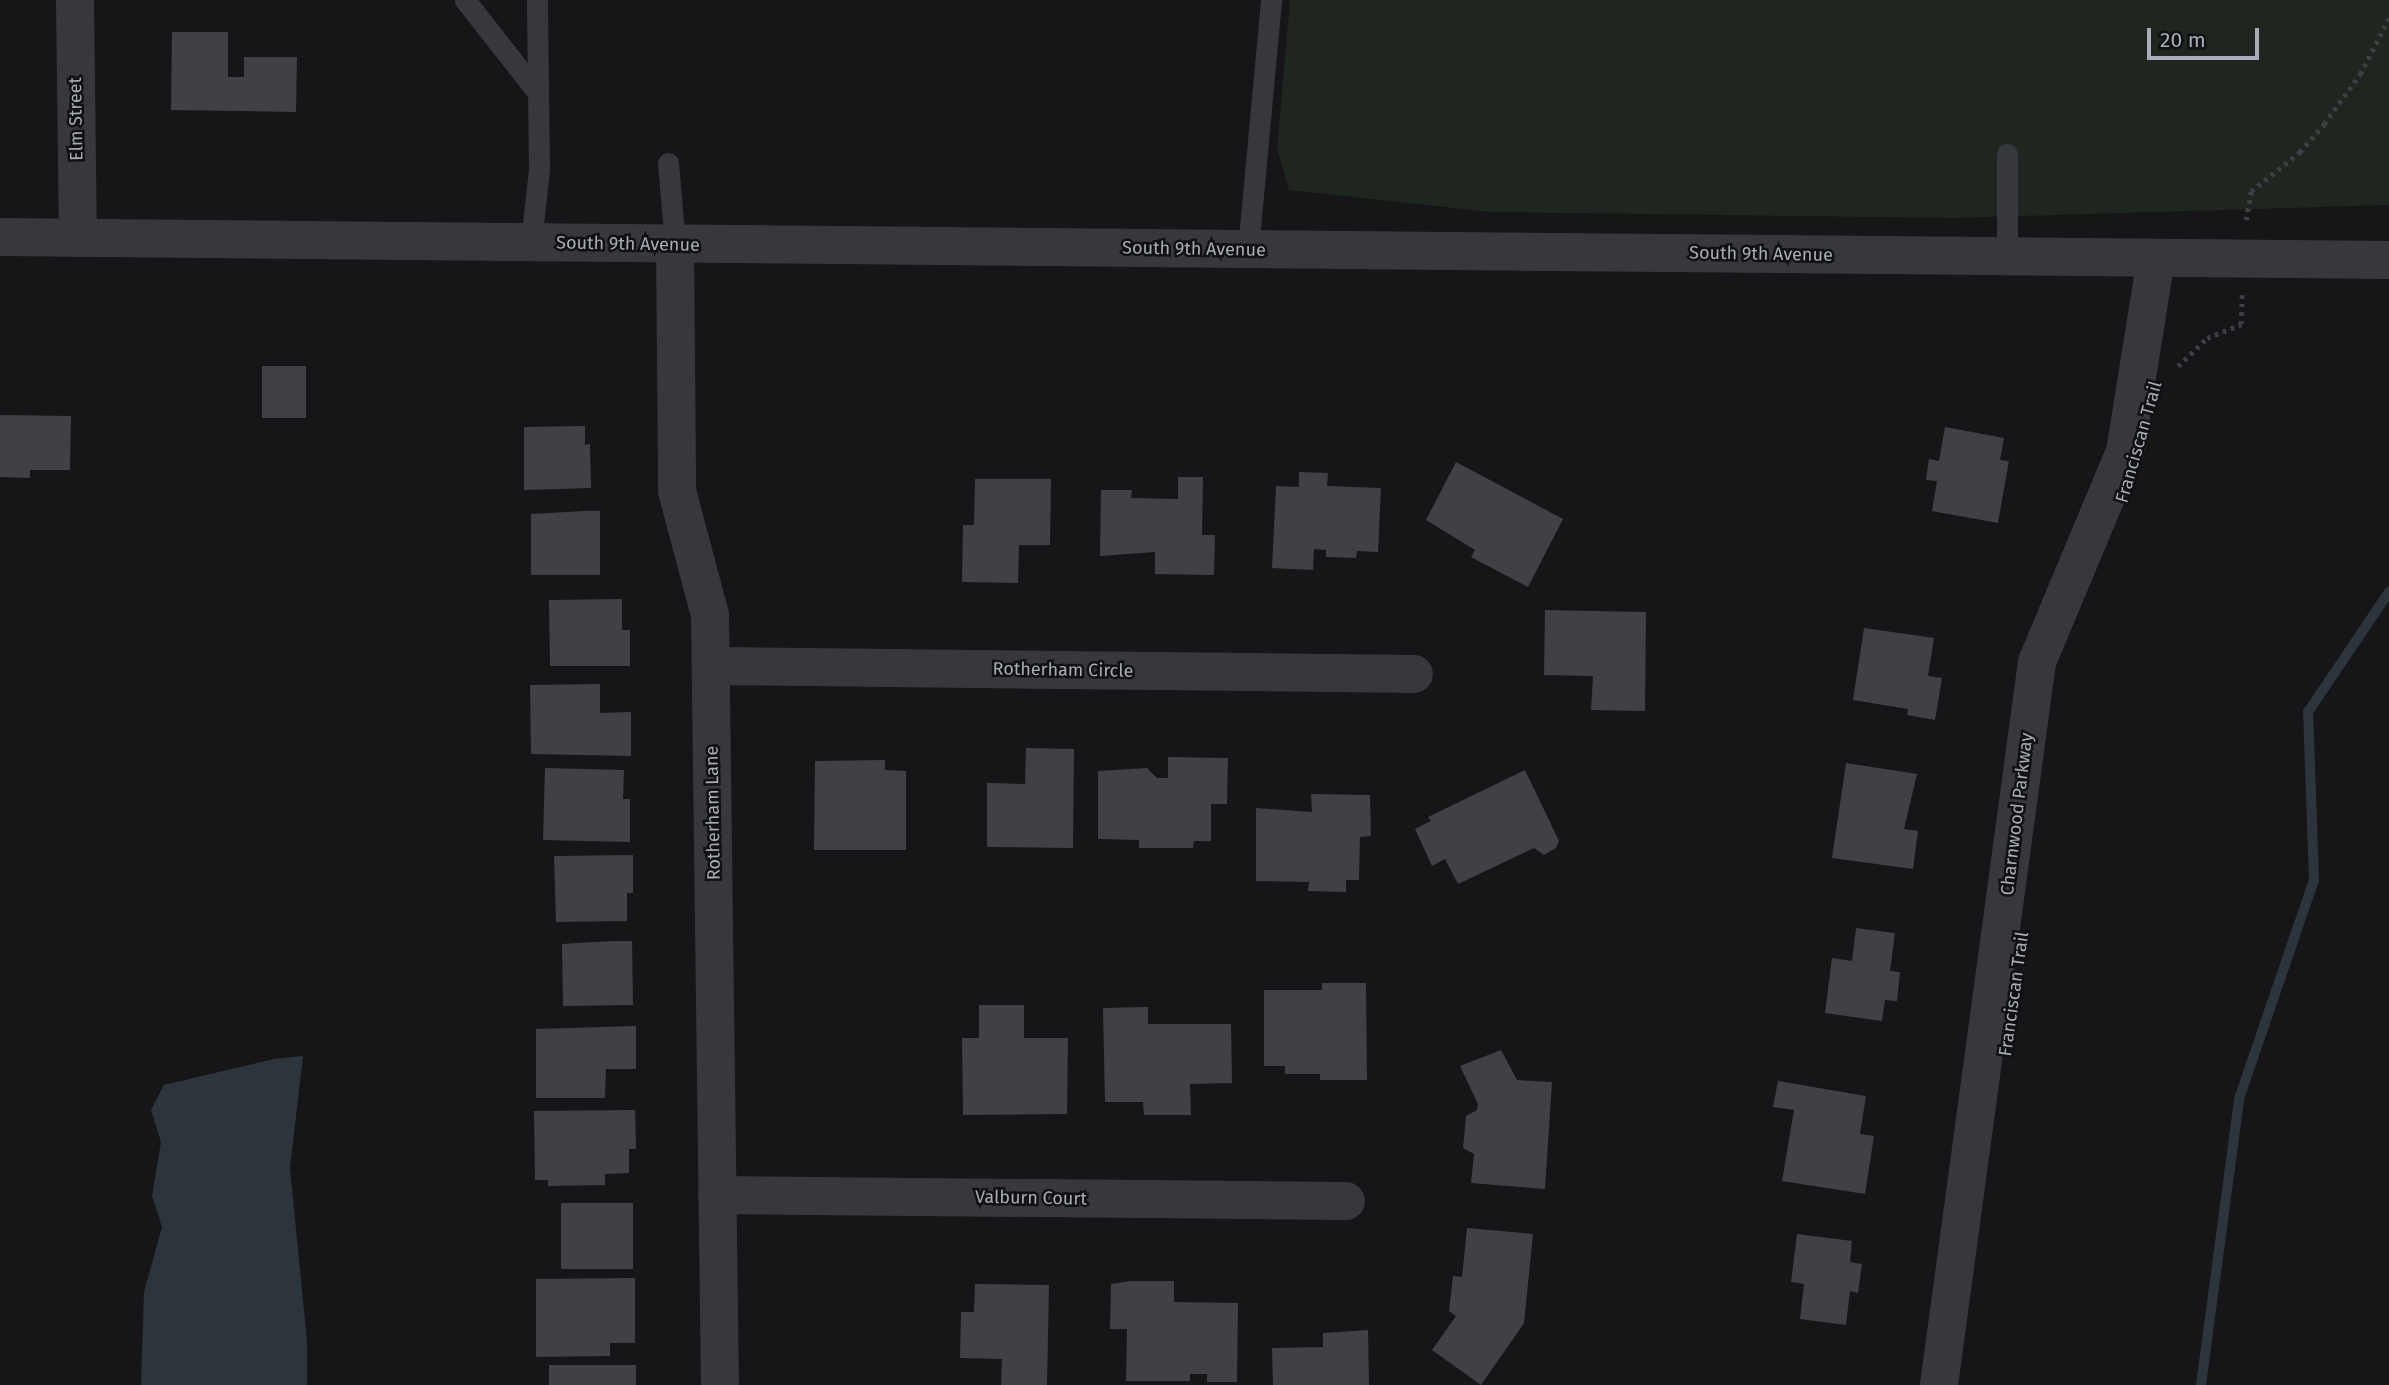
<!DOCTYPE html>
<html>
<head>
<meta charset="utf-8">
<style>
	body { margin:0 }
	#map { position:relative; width:2389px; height:1385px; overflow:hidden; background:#161618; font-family:"Fira Sans",sans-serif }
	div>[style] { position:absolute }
	.green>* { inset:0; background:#1e261f }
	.water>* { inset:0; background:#2c353c }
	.stream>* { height:10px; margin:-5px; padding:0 5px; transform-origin:5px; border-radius:5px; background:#2c353c }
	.building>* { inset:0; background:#404145; transform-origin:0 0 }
	.path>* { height:4.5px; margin-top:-2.25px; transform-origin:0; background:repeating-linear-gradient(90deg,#3d3f44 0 3.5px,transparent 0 8.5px) }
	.service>* { height:21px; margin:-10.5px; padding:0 10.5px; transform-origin:10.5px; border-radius:10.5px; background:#37383d }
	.minor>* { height:38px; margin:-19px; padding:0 19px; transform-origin:19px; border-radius:19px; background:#37383d }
	.tertiary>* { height:38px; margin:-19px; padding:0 19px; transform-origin:19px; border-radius:19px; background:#37383d }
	span { translate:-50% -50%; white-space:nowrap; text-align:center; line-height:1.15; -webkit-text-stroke:5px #111113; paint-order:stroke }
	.street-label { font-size:18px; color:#a8adb8 }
	.scale { position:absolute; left:2147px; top:28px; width:112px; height:32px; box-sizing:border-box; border:4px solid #a8adb8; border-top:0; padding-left:9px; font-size:21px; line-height:24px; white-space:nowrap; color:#a8adb8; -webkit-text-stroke:5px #111113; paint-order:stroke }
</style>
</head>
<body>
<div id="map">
	<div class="green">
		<div style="clip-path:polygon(1290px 0,2389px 0,2389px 205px,1953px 218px,1491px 212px,1289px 190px,1277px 149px)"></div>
	</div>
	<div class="water">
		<div style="clip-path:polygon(303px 1056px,290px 1168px,307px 1341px,307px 1385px,141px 1385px,144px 1292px,162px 1227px,152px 1196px,161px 1142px,151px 1110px,164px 1085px,274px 1059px)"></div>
	</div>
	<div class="stream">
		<div style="left:2201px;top:1385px;width:289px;rotate:-82.4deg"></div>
		<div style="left:2239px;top:1099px;width:231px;rotate:-71.1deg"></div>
		<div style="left:2314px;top:880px;width:168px;rotate:-92deg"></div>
		<div style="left:2308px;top:712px;width:145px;rotate:-56deg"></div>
	</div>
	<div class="building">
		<div style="clip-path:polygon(172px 32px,228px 32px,228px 77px,244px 77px,244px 57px,297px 57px,296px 112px,171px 110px)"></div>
		<div style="left:262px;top:366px;width:44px;height:52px"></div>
		<div style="clip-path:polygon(0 415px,71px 416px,70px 470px,30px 470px,30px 478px,0 477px)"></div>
		<div style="clip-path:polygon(585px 426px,585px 445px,590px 444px,591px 488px,524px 490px,524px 427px)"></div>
		<div style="clip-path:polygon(1945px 427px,2004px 438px,2000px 460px,2009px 461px,1998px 523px,1932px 511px,1937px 481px,1926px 480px,1929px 459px,1939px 461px)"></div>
		<div style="clip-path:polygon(1456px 462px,1563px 519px,1528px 587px,1471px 557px,1475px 550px,1426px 520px)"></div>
		<div style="clip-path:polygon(1299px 472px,1328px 473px,1327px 486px,1381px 488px,1378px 552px,1357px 551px,1356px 558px,1326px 557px,1326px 550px,1314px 549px,1313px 570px,1272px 568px,1276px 486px,1299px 487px)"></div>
		<div style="clip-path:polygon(1178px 477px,1203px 477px,1202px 535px,1215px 535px,1214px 575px,1155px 574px,1155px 552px,1100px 556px,1101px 490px,1132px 490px,1131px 498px,1178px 499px)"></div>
		<div style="clip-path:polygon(975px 479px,1051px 479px,1050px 545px,1019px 545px,1018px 583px,962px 582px,963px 525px,974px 525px)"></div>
		<div style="clip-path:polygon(584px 511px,600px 511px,600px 575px,531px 575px,531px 514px)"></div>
		<div style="clip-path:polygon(622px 599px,622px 630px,630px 630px,630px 666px,550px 666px,549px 600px)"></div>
		<div style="clip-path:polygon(1545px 610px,1646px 612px,1645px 711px,1591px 710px,1593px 676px,1544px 675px)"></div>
		<div style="clip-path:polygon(1864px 628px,1934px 638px,1928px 676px,1942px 678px,1935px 720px,1907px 715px,1908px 709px,1853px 700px)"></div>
		<div style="clip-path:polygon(600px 684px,600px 713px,631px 712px,631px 756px,531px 754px,530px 685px)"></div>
		<div style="clip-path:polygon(1026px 748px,1074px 749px,1073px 848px,987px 847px,987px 783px,1025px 784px)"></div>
		<div style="clip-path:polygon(1168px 757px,1228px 758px,1227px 804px,1211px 804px,1211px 841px,1194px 841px,1193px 848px,1139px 848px,1139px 840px,1098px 839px,1098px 771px,1147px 768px,1157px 778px,1168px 778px)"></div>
		<div style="clip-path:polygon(885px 760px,885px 770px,906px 771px,906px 850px,814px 850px,815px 761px)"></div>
		<div style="clip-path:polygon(1846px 763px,1917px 774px,1904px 829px,1918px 831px,1913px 869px,1832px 858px)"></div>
		<div style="clip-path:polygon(545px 768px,624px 770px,623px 799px,630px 799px,630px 842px,543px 840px)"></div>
		<div style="clip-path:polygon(1525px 770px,1559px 841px,1556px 848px,1544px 855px,1534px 848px,1458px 884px,1445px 859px,1432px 866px,1415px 829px,1431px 821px,1428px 817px)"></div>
		<div style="clip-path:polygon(1311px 794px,1370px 795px,1371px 836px,1360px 837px,1359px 880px,1346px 880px,1346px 892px,1308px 891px,1309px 882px,1256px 881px,1256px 808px,1312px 812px)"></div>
		<div style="clip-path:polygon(633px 855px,633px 893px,627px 893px,627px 921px,556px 922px,554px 856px)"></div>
		<div style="clip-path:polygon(1856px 928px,1895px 933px,1890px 971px,1900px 972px,1897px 1001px,1885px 1000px,1882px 1021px,1825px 1013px,1832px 958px,1852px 961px)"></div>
		<div style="clip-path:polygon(613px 941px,632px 941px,633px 1005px,563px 1006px,562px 944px)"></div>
		<div style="clip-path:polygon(1322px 983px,1366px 983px,1367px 1080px,1320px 1080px,1320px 1074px,1285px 1074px,1285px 1066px,1264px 1066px,1264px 990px,1322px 990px)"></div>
		<div style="clip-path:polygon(979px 1005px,1024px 1005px,1024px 1038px,1068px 1038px,1067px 1114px,963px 1115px,962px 1038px,979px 1038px)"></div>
		<div style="clip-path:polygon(1148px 1007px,1148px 1024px,1231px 1024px,1232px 1083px,1190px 1084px,1191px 1115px,1144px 1115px,1143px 1102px,1105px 1102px,1103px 1008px)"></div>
		<div style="clip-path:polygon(636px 1026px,636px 1069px,606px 1069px,605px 1098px,536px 1098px,536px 1029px)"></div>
		<div style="clip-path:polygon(1501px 1050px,1517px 1080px,1552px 1082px,1545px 1189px,1471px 1183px,1474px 1154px,1463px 1148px,1466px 1116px,1477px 1110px,1478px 1104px,1460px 1066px)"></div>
		<div style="clip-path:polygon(1778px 1081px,1866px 1096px,1860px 1134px,1874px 1136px,1865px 1194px,1782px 1181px,1794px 1110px,1773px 1107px)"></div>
		<div style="clip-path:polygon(635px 1110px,636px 1149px,629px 1149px,629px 1173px,605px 1174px,605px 1185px,548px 1186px,548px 1180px,535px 1180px,534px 1111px)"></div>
		<div style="left:561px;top:1203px;width:72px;height:66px"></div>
		<div style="clip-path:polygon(1467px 1228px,1533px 1234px,1524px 1323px,1481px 1385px,1432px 1350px,1456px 1316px,1449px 1311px,1453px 1276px,1462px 1277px)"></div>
		<div style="clip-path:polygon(1797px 1234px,1852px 1241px,1850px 1262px,1862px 1264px,1858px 1293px,1850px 1291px,1846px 1325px,1800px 1319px,1804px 1284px,1791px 1282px)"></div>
		<div style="clip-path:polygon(635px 1278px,635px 1343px,610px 1343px,610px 1356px,536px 1357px,536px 1279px)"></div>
		<div style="clip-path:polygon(1130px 1281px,1174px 1281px,1174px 1302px,1238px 1303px,1237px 1382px,1207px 1382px,1207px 1374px,1190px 1374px,1190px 1381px,1126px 1381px,1127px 1329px,1110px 1329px,1111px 1284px)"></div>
		<div style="clip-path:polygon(975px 1284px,1049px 1285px,1047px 1385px,1001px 1385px,1002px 1359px,960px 1358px,961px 1312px,974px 1312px)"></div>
		<div style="clip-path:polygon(1368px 1330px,1369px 1385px,1273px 1385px,1272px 1348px,1323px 1347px,1323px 1333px)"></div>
		<div style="left:636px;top:1365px;width:20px;height:87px;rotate:90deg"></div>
	</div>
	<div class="path">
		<div style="left:2246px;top:220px;width:29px;rotate:-80deg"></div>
		<div style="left:2251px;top:191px;width:63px;rotate:-38.5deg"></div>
		<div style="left:2300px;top:152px;width:37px;rotate:-49deg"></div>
		<div style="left:2324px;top:124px;width:62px;rotate:-54.2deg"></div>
		<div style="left:2360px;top:74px;width:63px;rotate:-62.6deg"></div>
		<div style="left:2178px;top:366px;width:40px;rotate:-44deg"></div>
		<div style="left:2207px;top:338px;width:37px;rotate:-22deg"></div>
		<div style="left:2241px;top:324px;width:29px;rotate:-88deg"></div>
	</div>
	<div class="service">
		<div style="left:465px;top:0;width:118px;rotate:51.9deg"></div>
		<div style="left:2007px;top:154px;width:102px;rotate:90deg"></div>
		<div style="left:668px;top:163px;width:81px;rotate:85.1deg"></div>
		<div style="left:531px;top:243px;width:74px;rotate:-83.8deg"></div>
		<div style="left:539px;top:169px;width:169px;rotate:-90.7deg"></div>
		<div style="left:1248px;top:249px;width:250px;rotate:-84.7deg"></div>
	</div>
	<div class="minor">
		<div style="left:75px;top:0;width:238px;rotate:89.3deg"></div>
		<div style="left:675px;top:244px;width:247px;rotate:89.5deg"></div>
		<div style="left:677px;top:491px;width:128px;rotate:75.1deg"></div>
		<div style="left:710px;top:615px;width:770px;rotate:89.26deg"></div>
		<div style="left:712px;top:666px;width:702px;rotate:0.65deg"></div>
		<div style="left:717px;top:1195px;width:629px;rotate:0.55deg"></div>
		<div style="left:1939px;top:1385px;width:730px;rotate:-82.28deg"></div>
		<div style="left:2037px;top:662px;width:228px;rotate:-67.3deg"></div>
		<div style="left:2125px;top:452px;width:196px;rotate:-80.9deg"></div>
	</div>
	<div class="tertiary">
		<div style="left:0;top:237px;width:2389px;rotate:0.55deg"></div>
	</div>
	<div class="street-label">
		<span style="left:76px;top:119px;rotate:-91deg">Elm Street</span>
		<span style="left:628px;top:244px;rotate:1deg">South 9th Avenue</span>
		<span style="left:1194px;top:249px;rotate:1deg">South 9th Avenue</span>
		<span style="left:1761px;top:254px;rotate:1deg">South 9th Avenue</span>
		<span style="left:2139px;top:442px;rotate:-74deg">Franciscan Trail</span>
		<span style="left:1063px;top:670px;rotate:1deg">Rotherham Circle</span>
		<span style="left:713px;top:813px;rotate:-91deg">Rotherham Lane</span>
		<span style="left:2017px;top:814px;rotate:-83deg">Charnwood Parkway</span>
		<span style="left:2014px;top:994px;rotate:-82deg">Franciscan Trail</span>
		<span style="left:1031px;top:1198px;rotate:1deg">Valburn Court</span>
	</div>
	<div class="scale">20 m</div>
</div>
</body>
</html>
